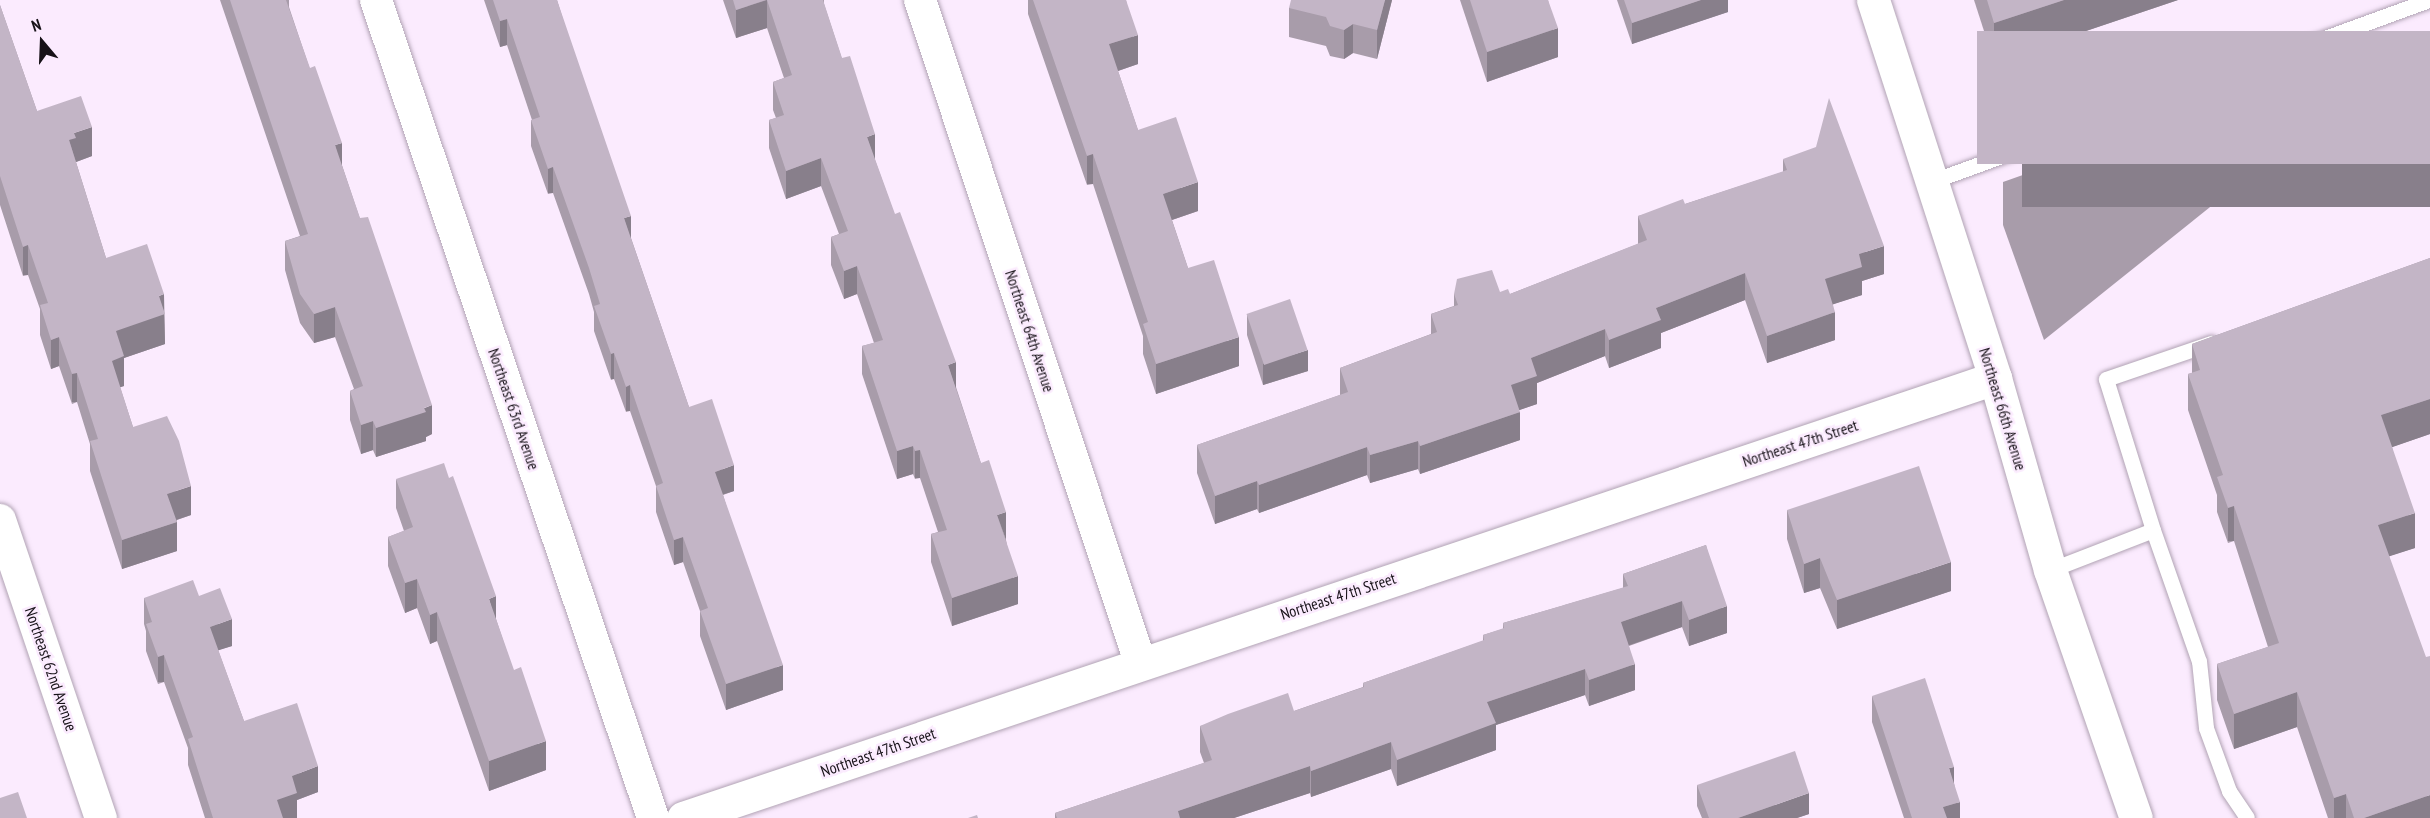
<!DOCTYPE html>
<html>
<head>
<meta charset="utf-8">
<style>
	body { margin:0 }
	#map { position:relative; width:2430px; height:818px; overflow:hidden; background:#fbebfe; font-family:"PT Sans Narrow",sans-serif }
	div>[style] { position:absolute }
	.roads { filter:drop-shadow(0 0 2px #b1a3b4) drop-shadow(0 0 2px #b1a3b4) }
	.lane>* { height:15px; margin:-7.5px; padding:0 7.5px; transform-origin:7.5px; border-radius:7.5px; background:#fff }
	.street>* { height:32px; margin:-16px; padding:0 16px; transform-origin:16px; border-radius:16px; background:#fff }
	.secondary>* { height:33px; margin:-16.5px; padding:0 16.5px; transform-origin:16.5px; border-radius:16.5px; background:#fff }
	.wall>* { inset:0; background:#a89caa }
	.shaded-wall>* { inset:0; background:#887f8b; transform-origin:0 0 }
	.building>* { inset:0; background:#c3b5c6; transform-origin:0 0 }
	span { translate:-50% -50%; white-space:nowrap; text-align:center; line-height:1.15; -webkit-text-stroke:5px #fbebfe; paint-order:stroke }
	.street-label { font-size:16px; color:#171218 }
	.north { position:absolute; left:12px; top:12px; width:60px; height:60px; -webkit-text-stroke:4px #fbebfe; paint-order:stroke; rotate:341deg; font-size:16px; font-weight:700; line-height:24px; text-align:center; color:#171218 }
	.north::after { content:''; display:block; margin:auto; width:21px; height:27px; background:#171218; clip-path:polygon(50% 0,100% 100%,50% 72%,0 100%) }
</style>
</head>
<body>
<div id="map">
	<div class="roads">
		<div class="lane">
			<div style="left:1930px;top:182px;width:531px;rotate:-20.04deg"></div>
			<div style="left:2153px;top:530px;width:139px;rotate:70.7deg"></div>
			<div style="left:2199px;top:661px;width:67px;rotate:84deg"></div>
			<div style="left:2206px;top:728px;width:67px;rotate:69.9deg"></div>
			<div style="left:2229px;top:791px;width:32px;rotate:56deg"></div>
			<div style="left:2050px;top:570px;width:110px;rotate:-21.2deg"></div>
			<div style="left:2153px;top:530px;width:158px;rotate:-107.3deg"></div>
			<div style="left:2106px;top:379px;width:111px;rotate:-18.9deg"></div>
		</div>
		<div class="street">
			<div style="left:376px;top:0;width:864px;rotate:71.29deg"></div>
			<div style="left:920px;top:0;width:698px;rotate:71.62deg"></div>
			<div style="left:0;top:520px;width:315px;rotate:71.3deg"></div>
		</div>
		<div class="secondary">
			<div style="left:1873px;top:0;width:397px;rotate:72.1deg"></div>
			<div style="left:1995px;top:378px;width:200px;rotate:74deg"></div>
			<div style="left:2050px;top:570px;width:262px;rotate:70.9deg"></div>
			<div style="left:683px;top:818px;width:1384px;rotate:-18.54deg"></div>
		</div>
	</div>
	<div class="wall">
		<div style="clip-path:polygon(220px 0,289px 0,289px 7px,432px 434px,426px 437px,426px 441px,376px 457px,373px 450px,361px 454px,350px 420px,350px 391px,354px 389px,335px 337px,314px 343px,300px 323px,285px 270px,285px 241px,300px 236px)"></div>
		<div style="clip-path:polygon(484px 0,557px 0,631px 238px,689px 407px,734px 491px,723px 495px,783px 690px,726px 710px,700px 636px,700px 611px,683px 562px,674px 565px,656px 512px,656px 486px,630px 411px,626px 412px,614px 379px,611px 380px,594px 331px,594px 312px,589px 294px,553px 193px,548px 194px,531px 146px,531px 120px,532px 120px,507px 45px,500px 47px)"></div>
		<div style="clip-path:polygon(723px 0,824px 0,824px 4px,875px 160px,956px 387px,1006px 540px,1018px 604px,952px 626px,931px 562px,931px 534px,938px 532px,920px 478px,915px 479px,913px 474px,897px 479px,862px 374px,862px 346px,874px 343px,857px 294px,844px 299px,831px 265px,831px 237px,839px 234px,821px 186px,786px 199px,769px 148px,769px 120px,776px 118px,773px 110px,773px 82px,784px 78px,767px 28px,736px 38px)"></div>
		<div style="clip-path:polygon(1028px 0,1126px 0,1138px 64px,1118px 71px,1138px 130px,1198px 211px,1172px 220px,1188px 268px,1239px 366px,1156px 394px,1143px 354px,1143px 336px,1093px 184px,1087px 185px,1028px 14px)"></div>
		<div style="clip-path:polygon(1392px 0,1377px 59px,1353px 53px,1344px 59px,1330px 56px,1326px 46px,1289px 37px,1289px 8px)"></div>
		<div style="clip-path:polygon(1460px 0,1548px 0,1558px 57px,1487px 82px)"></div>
		<div style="clip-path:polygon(1617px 0,1728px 0,1728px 12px,1632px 44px)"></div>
		<div style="clip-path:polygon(1974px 0,2178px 0,1994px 62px)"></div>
		<div style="clip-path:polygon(0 5px,37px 111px,92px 156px,76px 162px,106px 258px,164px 312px,165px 344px,124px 358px,124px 386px,120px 387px,133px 427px,191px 515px,177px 520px,177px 551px,122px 569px,90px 471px,90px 444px,77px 402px,72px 404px,59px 366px,51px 369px,40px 335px,40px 309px,28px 275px,23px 276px,0 205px)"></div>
		<div style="clip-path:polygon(2430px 31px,2044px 340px,2003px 225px,2003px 182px)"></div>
		<div style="clip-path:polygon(1783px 159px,1884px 274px,1862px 281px,1862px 295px,1833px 304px,1835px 340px,1767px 363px,1745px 300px,1661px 333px,1661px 348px,1609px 368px,1605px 356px,1537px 383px,1537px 404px,1519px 410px,1520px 440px,1420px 474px,1418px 469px,1370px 483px,1367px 475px,1259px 513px,1257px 509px,1215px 524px,1197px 473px,1197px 445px,1340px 395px,1340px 368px,1431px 334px,1431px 314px,1454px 306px,1454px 294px,1500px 292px,1510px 294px,1638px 244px,1638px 216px,1685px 204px,1783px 172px)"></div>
		<div style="clip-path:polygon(2430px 258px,2430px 434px,2392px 447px,2415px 548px,2389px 556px,2430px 818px,2328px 818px,2297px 727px,2234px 749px,2217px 700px,2217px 664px,2268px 647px,2234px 541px,2228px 543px,2217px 512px,2217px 495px,2188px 410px,2188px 374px,2192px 373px,2192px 344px)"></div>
		<div style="clip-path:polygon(1247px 314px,1308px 371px,1263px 385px,1247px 335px)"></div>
		<div style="clip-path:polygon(396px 479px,496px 619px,546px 770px,489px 791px,437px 641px,430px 644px,417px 608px,405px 613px,388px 566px,388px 537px,404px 531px,396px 508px)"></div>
		<div style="clip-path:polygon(1787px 510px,1951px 591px,1837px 629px,1820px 588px,1804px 593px,1787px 539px)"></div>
		<div style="clip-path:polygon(1706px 545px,1727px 633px,1689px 646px,1682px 627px,1629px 646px,1635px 690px,1589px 706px,1585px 695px,1496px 725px,1496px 750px,1397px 786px,1391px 769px,1311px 797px,1310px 793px,1234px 818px,1055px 818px,1055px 813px,1204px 763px,1200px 752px,1200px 726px,1294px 711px,1363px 687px,1363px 683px,1483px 641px,1483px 635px,1503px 629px,1503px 623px,1623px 588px,1623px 574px)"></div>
		<div style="clip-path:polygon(199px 596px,232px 646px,218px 650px,244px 721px,318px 792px,297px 800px,297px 818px,205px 818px,188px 765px,188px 748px,164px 682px,158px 684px,146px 651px,146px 631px,144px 624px,144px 598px)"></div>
		<div style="clip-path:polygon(1872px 696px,1954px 783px,1960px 818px,1904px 818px,1872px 722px)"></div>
		<div style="clip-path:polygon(1697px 785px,1809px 814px,1797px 818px,1702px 818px,1697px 806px)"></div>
	</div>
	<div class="shaded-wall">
		<div style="clip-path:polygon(767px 0,767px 28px,736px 38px,736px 10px)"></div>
		<div style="clip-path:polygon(1385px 0,1392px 0,1377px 59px,1377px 30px)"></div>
		<div style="clip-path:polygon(1701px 0,1728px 0,1728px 12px,1632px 44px,1632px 23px)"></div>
		<div style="clip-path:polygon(2064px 0,2178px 0,1994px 62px,1994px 23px)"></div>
		<div style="clip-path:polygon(507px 19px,507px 45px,500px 47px,500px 21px)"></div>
		<div style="clip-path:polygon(1353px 24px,1353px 53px,1344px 59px,1344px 30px)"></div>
		<div style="clip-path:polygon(1558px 28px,1558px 57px,1487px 82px,1487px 52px)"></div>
		<div style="clip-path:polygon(1138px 35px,1138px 64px,1109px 74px,1109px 44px)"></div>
		<div style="clip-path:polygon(92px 127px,92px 156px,76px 162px,69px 140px,74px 133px)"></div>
		<div style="clip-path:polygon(875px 134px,875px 162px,867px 137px)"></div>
		<div style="clip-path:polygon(342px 143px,342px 172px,335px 145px)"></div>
		<div style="left:1093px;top:154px;width:30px;height:6px;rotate:90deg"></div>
		<div style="clip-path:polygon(821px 158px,821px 186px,786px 199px,786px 171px)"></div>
		<div style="left:2430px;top:164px;width:43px;height:408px;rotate:90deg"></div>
		<div style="left:553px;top:167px;width:26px;height:5px;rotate:90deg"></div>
		<div style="clip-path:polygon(1198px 182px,1198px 211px,1163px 223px,1163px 194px)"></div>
		<div style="clip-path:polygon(631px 216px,631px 241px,624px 218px)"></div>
		<div style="left:28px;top:245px;width:30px;height:5px;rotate:90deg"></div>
		<div style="clip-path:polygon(1884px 246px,1884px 274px,1862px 281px,1862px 295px,1825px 307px,1825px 279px,1859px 254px)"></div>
		<div style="clip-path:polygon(857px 266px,857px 294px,844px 299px,844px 271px)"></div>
		<div style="clip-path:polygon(1745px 273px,1745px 300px,1661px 333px,1661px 348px,1609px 368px,1609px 340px,1656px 308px)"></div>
		<div style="clip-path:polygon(164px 294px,165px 344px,124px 358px,124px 386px,112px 390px,112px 361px,116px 331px,159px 296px)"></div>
		<div style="clip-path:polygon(335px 307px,335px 337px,314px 343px,314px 314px)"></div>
		<div style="clip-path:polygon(1835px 312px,1835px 340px,1767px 363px,1767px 336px)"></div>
		<div style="clip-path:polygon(1605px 329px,1605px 356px,1537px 383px,1537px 404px,1511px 413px,1511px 385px,1531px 358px)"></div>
		<div style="clip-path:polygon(59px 337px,59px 366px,51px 369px,51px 340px)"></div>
		<div style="clip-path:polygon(1239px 337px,1239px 366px,1156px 394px,1156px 364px)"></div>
		<div style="clip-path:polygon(1308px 350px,1308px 371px,1263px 385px,1263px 364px)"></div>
		<div style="left:614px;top:353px;width:26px;height:3px;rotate:90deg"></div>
		<div style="clip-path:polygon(956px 362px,956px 390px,948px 365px)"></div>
		<div style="left:77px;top:373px;width:29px;height:5px;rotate:90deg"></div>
		<div style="left:630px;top:385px;width:26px;height:4px;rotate:90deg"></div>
		<div style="clip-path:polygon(2430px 399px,2430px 434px,2381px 451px,2381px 415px)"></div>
		<div style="clip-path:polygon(432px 405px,432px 434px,426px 437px,426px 441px,376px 457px,376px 428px)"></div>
		<div style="clip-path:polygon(1520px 412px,1520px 440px,1420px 474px,1420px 446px)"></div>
		<div style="clip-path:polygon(373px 421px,373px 450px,361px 454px,361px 425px)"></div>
		<div style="clip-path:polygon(1418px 441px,1418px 469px,1370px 483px,1370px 455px)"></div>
		<div style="clip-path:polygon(913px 446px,913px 474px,897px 479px,897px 451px)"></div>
		<div style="clip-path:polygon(1367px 447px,1367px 475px,1259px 513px,1259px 485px)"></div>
		<div style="left:920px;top:450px;width:28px;height:5px;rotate:90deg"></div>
		<div style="clip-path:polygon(734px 465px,734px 491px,715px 497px,715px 472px)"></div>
		<div style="clip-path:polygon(1257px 481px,1257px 509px,1215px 524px,1215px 496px)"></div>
		<div style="clip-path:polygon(191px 486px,191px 515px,167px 523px,167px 494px)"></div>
		<div style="left:2234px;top:506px;width:35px;height:6px;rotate:90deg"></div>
		<div style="clip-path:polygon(1006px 512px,1006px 540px,997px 515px)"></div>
		<div style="clip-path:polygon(2415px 513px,2415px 548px,2378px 560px,2378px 525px)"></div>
		<div style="clip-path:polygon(177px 522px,177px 551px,122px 569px,122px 540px)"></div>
		<div style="clip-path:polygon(683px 537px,683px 562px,674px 565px,674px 540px)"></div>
		<div style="clip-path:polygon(1820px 558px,1820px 588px,1804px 593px,1804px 564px)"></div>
		<div style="clip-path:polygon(1951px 562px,1951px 591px,1837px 629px,1837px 600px)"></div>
		<div style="clip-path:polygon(1018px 576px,1018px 604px,952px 626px,952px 598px)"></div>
		<div style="clip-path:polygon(417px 579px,417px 608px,405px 613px,405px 583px)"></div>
		<div style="clip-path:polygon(496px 596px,496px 626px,489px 599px)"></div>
		<div style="clip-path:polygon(1682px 601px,1682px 627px,1621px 648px,1621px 622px)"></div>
		<div style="clip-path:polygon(1727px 606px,1727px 633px,1689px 646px,1689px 620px)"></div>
		<div style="clip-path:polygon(437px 612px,437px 641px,430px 644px,430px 615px)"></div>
		<div style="clip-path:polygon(232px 619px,232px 646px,210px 653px,210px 627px)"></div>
		<div style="left:164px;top:655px;width:27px;height:6px;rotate:90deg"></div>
		<div style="clip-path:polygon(1635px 664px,1635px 690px,1589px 706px,1589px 680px)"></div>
		<div style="clip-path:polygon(783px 665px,783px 690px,726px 710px,726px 684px)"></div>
		<div style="clip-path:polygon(1585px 669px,1585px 695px,1496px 725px,1496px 750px,1397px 786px,1397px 760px,1487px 702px)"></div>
		<div style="clip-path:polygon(2297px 692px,2297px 727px,2234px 749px,2234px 714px)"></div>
		<div style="clip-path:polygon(546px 741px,546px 770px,489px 791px,489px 761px)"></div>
		<div style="clip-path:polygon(1391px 742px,1391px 769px,1311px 797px,1311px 771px)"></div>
		<div style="clip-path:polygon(318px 766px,318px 792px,297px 800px,297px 818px,277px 818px,277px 800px,292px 776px)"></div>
		<div style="clip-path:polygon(1310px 766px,1310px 793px,1234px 818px,1178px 818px,1178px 811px)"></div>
		<div style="clip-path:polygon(1954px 767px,1954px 792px,1949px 768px)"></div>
		<div style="clip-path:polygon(1809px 793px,1809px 814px,1797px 818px,1738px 818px)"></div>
		<div style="clip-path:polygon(2346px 794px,2346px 818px,2334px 818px,2334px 798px)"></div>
		<div style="clip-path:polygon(2430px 795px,2430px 818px,2364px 818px)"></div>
		<div style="clip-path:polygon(1960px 802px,1960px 818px,1943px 818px,1943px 807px)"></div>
	</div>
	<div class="building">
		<div style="clip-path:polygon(230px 0,286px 0,310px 68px,315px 66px,342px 143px,335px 145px,360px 218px,368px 217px,432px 405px,424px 408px,426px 412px,376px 428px,373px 421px,361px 425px,350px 391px,363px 386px,335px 307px,314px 314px,300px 294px,285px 241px,308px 234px)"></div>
		<div style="clip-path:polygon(493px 0,557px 0,631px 216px,624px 218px,689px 407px,712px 399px,734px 465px,715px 472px,783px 665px,726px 684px,700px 611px,708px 608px,683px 537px,674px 540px,656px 486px,663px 483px,630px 385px,626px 387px,614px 353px,611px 354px,594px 306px,600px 304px,589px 268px,553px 167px,548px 169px,531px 120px,540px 117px,507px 19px,500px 21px)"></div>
		<div style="clip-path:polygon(733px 0,766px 0,736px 10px)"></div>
		<div style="clip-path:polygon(767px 0,823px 0,842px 58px,850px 56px,875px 134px,867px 137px,895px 214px,900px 212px,956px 362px,948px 365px,981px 463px,989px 460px,1006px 512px,997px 515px,1018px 576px,952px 598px,931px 534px,947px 530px,920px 450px,915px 451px,913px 446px,897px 451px,862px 346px,883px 340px,857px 266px,844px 271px,831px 237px,848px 231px,821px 158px,786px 171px,769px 120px,784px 115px,773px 82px,792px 75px)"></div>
		<div style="clip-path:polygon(1033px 0,1126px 0,1138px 35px,1109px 44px,1138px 130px,1176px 117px,1198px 182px,1163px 194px,1188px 268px,1214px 260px,1239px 337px,1156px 364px,1143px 324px,1148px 322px,1093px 154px,1087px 156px)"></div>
		<div style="clip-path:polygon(1291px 0,1385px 0,1377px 30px,1353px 24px,1344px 30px,1330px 26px,1326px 17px,1289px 8px)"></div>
		<div style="clip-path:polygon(1470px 0,1548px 0,1558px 28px,1487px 52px)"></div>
		<div style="clip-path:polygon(1624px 0,1701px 0,1632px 23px)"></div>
		<div style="clip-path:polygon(1987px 0,2064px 0,1994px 23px)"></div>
		<div style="clip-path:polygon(0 5px,37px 111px,81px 96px,92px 127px,74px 133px,76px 138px,69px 140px,106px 258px,147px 244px,164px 294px,159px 296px,165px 314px,116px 331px,124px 356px,112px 361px,133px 427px,167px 416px,179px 441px,191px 486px,167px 494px,177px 522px,122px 540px,90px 441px,98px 439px,77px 373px,72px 374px,59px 337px,51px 340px,40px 305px,48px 303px,28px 245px,23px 247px,0 176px)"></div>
		<div style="left:2430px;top:31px;width:133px;height:453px;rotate:90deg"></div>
		<div style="clip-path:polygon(1829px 98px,1884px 246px,1859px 254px,1862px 267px,1825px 279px,1835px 312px,1767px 336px,1745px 273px,1656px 308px,1661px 320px,1609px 340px,1605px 329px,1531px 358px,1537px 376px,1511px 385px,1520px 412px,1420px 446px,1418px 441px,1370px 455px,1367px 447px,1259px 485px,1257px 481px,1215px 496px,1197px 445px,1348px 392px,1340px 368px,1437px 332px,1431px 314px,1458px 305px,1454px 294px,1457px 279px,1492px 270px,1500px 292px,1508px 289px,1510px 294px,1647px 240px,1638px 216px,1683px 199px,1685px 204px,1787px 170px,1783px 159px,1816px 147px)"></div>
		<div style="clip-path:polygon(2430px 258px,2430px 399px,2381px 415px,2415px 513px,2378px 525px,2426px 657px,2430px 656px,2430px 795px,2364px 818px,2354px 818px,2346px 794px,2334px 798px,2297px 692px,2234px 714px,2217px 664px,2279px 643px,2234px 506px,2228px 508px,2217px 477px,2223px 475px,2188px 374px,2200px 370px,2192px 344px)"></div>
		<div style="left:1290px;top:299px;width:54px;height:46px;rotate:71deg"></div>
		<div style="clip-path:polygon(444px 463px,449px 478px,453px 476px,496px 596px,489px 599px,514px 670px,521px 667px,546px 741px,489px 761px,437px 612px,430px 615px,417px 579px,405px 583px,388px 537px,413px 527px,396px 479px)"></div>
		<div style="clip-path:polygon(1919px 466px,1951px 562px,1837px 600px,1820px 558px,1804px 564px,1787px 510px)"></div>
		<div style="clip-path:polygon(1706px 545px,1727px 606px,1689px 620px,1682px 601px,1621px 622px,1635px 664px,1589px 680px,1585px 669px,1487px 702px,1496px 723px,1397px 760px,1391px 742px,1311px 771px,1310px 766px,1178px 811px,1180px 818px,1057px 818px,1055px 813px,1212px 760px,1200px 726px,1228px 714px,1288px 693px,1294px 711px,1364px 687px,1363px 683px,1484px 640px,1483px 635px,1504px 628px,1503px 623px,1628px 586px,1623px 574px)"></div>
		<div style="clip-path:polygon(193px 580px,199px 596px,220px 588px,232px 619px,210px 627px,244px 721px,297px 703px,318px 766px,292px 776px,297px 793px,277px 800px,283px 818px,213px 818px,188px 739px,193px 737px,164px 655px,158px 657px,146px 624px,152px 622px,144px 598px)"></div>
		<div style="clip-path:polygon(1925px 678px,1954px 767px,1949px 768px,1960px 802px,1943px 807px,1947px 818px,1912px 818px,1872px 696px)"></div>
		<div style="clip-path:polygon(1795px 751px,1809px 793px,1738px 818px,1709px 818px,1697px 785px)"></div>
		<div style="clip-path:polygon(18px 792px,27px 818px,0 818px,0 798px)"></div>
		<div style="clip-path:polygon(977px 815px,978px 818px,968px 818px)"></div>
	</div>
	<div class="street-label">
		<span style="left:1030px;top:331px;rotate:72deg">Northeast 64th Avenue</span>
		<span style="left:514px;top:409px;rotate:71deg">Northeast 63rd Avenue</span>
		<span style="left:2003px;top:409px;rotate:73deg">Northeast 66th Avenue</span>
		<span style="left:1800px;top:443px;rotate:-18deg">Northeast 47th Street</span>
		<span style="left:1338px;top:596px;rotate:-18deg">Northeast 47th Street</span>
		<span style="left:51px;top:669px;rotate:71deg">Northeast 62nd Avenue</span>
		<span style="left:878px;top:752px;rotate:-19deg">Northeast 47th Street</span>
	</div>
	<div class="north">N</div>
</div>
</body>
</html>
